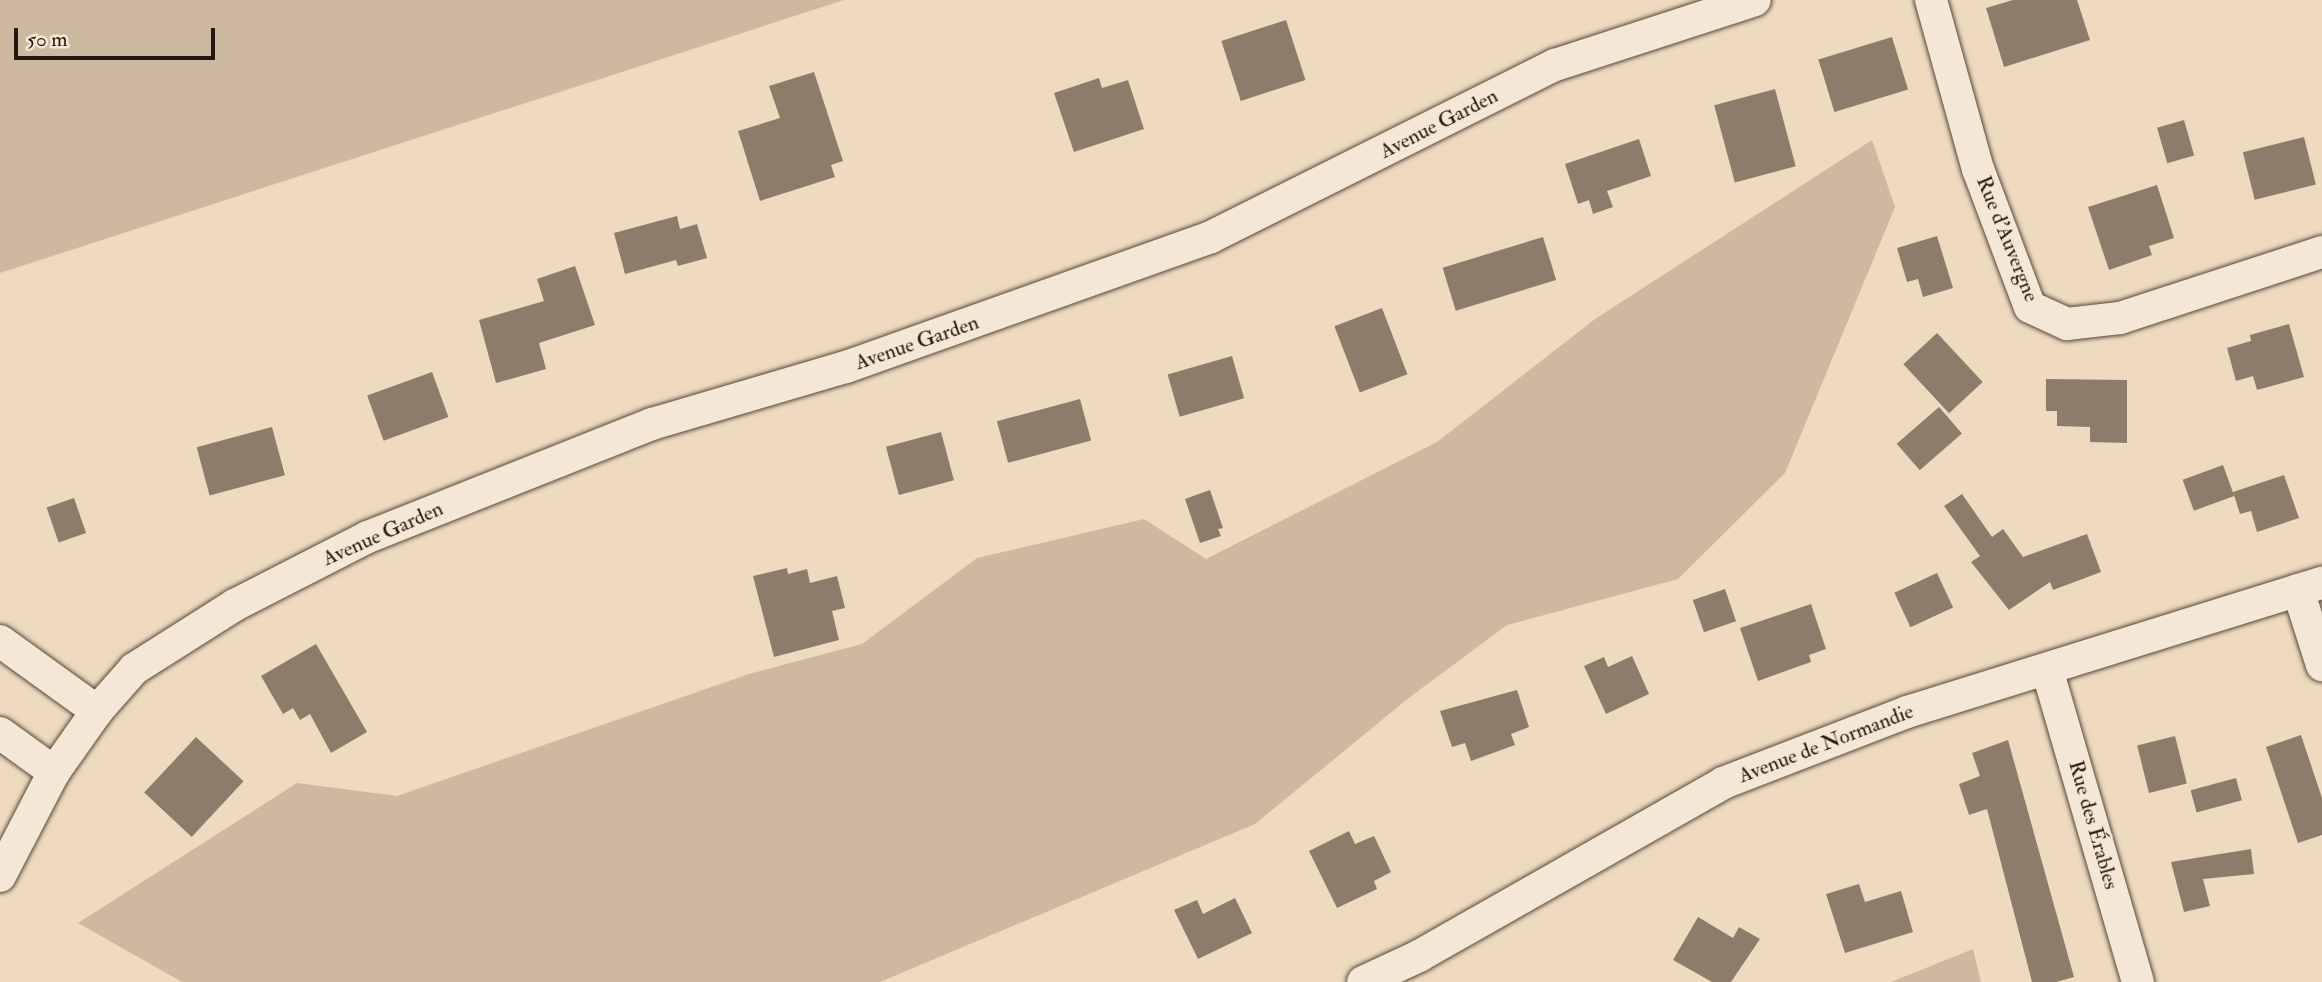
<!DOCTYPE html>
<html>
<head>
<meta charset="utf-8">
<style>
	body { margin:0 }
	#map { position:relative; width:2322px; height:982px; overflow:hidden; background:#eedabe; font-family:"IM FELL Double Pica",serif }
	div>[style] { position:absolute }
	.green>* { inset:0; background:#ccb9a0 }
	.building>* { inset:0; background:#8e7c6a; transform-origin:0 0 }
	.roads { filter:drop-shadow(0 0 2px #57483c) drop-shadow(0 0 2px #57483c) }
	.minor>* { height:32px; margin:-16px; padding:0 16px; transform-origin:16px; border-radius:16px; background:#f4e7d5 }
	span { translate:-50% -50%; white-space:nowrap; text-align:center; line-height:1.15; -webkit-text-stroke:5px #f4e7d5; paint-order:stroke }
	.street-label { font-size:21px; color:#251710 }
	.scale { position:absolute; left:14px; top:28px; width:201px; height:32px; box-sizing:border-box; border:4px solid #251710; border-top:0; padding-left:9px; font-size:21px; line-height:24px; white-space:nowrap; color:#251710; -webkit-text-stroke:5px #f4e7d5; paint-order:stroke }
</style>
</head>
<body>
<div id="map">
	<div class="green">
		<div style="clip-path:polygon(0 0,844px 0,0 273px)"></div>
		<div style="clip-path:polygon(1872px 140px,1895px 207px,1785px 473px,1678px 579px,1507px 625px,1410px 697px,1255px 824px,880px 982px,182px 982px,78px 923px,297px 783px,397px 796px,749px 674px,862px 644px,977px 558px,1144px 519px,1206px 559px,1437px 442px,1595px 319px)"></div>
		<div style="clip-path:polygon(1973px 949px,1981px 982px,1891px 982px)"></div>
	</div>
	<div class="building">
		<div style="clip-path:polygon(2013px 0,2077px 0,2090px 40px,2004px 67px,1986px 8px)"></div>
		<div style="left:1286px;top:20px;width:63px;height:68px;rotate:72deg"></div>
		<div style="left:1892px;top:37px;width:55px;height:77px;rotate:73deg"></div>
		<div style="clip-path:polygon(814px 72px,843px 161px,831px 165px,835px 177px,760px 201px,738px 131px,780px 118px,769px 86px)"></div>
		<div style="clip-path:polygon(1099px 78px,1102px 88px,1128px 80px,1144px 129px,1074px 152px,1054px 93px)"></div>
		<div style="left:1775px;top:89px;width:80px;height:63px;rotate:75deg"></div>
		<div style="left:2184px;top:120px;width:37px;height:28px;rotate:74deg"></div>
		<div style="left:2304px;top:137px;width:49px;height:63px;rotate:76deg"></div>
		<div style="clip-path:polygon(1639px 139px,1651px 176px,1607px 191px,1613px 207px,1593px 214px,1589px 200px,1578px 204px,1565px 164px)"></div>
		<div style="clip-path:polygon(2157px 185px,2174px 238px,2149px 246px,2152px 255px,2109px 270px,2088px 207px)"></div>
		<div style="clip-path:polygon(677px 216px,680px 229px,697px 224px,707px 258px,678px 266px,676px 260px,625px 274px,614px 233px)"></div>
		<div style="clip-path:polygon(1937px 236px,1953px 288px,1923px 297px,1918px 279px,1907px 282px,1897px 248px)"></div>
		<div style="left:1543px;top:237px;width:45px;height:105px;rotate:73deg"></div>
		<div style="clip-path:polygon(575px 266px,595px 325px,539px 343px,546px 369px,496px 383px,479px 320px,544px 301px,537px 279px)"></div>
		<div style="left:1382px;top:308px;width:71px;height:51px;rotate:69deg"></div>
		<div style="clip-path:polygon(2289px 324px,2304px 377px,2257px 390px,2253px 376px,2236px 381px,2227px 348px,2251px 341px,2250px 335px)"></div>
		<div style="left:1937px;top:333px;width:67px;height:46px;rotate:47deg"></div>
		<div style="left:1232px;top:356px;width:44px;height:67px;rotate:74deg"></div>
		<div style="left:432px;top:372px;width:48px;height:69px;rotate:70deg"></div>
		<div style="clip-path:polygon(2046px 379px,2127px 380px,2127px 443px,2090px 442px,2090px 427px,2057px 426px,2057px 411px,2046px 411px)"></div>
		<div style="left:1080px;top:399px;width:43px;height:86px;rotate:75deg"></div>
		<div style="left:1939px;top:407px;width:35px;height:56px;rotate:49deg"></div>
		<div style="left:272px;top:427px;width:50px;height:78px;rotate:75deg"></div>
		<div style="left:941px;top:432px;width:50px;height:57px;rotate:75deg"></div>
		<div style="left:2223px;top:465px;width:33px;height:43px;rotate:70deg"></div>
		<div style="clip-path:polygon(2284px 475px,2299px 518px,2257px 532px,2251px 511px,2240px 514px,2233px 492px)"></div>
		<div style="clip-path:polygon(1210px 490px,1223px 528px,1218px 529px,1221px 536px,1200px 543px,1185px 499px)"></div>
		<div style="clip-path:polygon(1962px 494px,1992px 537px,2003px 529px,2023px 557px,2087px 534px,2101px 572px,2053px 590px,2050px 582px,2009px 610px,1971px 562px,1980px 556px,1944px 506px)"></div>
		<div style="left:74px;top:498px;width:37px;height:29px;rotate:71deg"></div>
		<div style="clip-path:polygon(787px 568px,788px 574px,807px 569px,810px 583px,837px 576px,845px 608px,832px 611px,839px 640px,774px 657px,753px 576px)"></div>
		<div style="left:1937px;top:573px;width:38px;height:47px;rotate:65deg"></div>
		<div style="left:1725px;top:589px;width:34px;height:34px;rotate:71deg"></div>
		<div style="clip-path:polygon(1811px 604px,1826px 649px,1809px 655px,1811px 662px,1758px 681px,1740px 628px)"></div>
		<div style="clip-path:polygon(316px 644px,367px 732px,331px 753px,310px 714px,300px 720px,293px 708px,283px 714px,261px 676px)"></div>
		<div style="clip-path:polygon(1632px 656px,1649px 694px,1606px 714px,1584px 666px,1604px 657px,1608px 667px)"></div>
		<div style="clip-path:polygon(1517px 690px,1529px 727px,1511px 734px,1515px 745px,1471px 761px,1465px 743px,1452px 747px,1440px 711px)"></div>
		<div style="clip-path:polygon(2301px 735px,2322px 798px,2322px 835px,2298px 843px,2266px 747px)"></div>
		<div style="left:2175px;top:736px;width:49px;height:39px;rotate:76deg"></div>
		<div style="left:196px;top:737px;width:65px;height:76px;rotate:43deg"></div>
		<div style="clip-path:polygon(2008px 740px,2074px 977px,2056px 982px,2032px 982px,1987px 809px,1969px 815px,1959px 784px,1980px 776px,1972px 753px)"></div>
		<div style="left:2236px;top:778px;width:23px;height:47px;rotate:75deg"></div>
		<div style="clip-path:polygon(1349px 831px,1355px 844px,1374px 836px,1391px 872px,1374px 881px,1377px 889px,1337px 908px,1309px 851px)"></div>
		<div style="clip-path:polygon(2251px 849px,2254px 874px,2203px 879px,2210px 906px,2184px 912px,2171px 862px)"></div>
		<div style="clip-path:polygon(1859px 884px,1865px 902px,1901px 891px,1913px 932px,1845px 953px,1826px 894px)"></div>
		<div style="clip-path:polygon(1235px 898px,1252px 933px,1198px 959px,1174px 910px,1197px 900px,1203px 914px)"></div>
		<div style="clip-path:polygon(1698px 917px,1733px 938px,1739px 927px,1760px 939px,1731px 982px,1712px 982px,1673px 960px)"></div>
	</div>
	<div class="roads">
		<div class="minor">
			<div style="left:1931px;top:0;width:175px;rotate:74.5deg"></div>
			<div style="left:1978px;top:169px;width:147px;rotate:69.4deg"></div>
			<div style="left:2030px;top:307px;width:41px;rotate:24.7deg"></div>
			<div style="left:2067px;top:324px;width:53px;rotate:-6.5deg"></div>
			<div style="left:2120px;top:318px;width:213px;rotate:-18.1deg"></div>
			<div style="left:2298px;top:590px;width:79px;rotate:72.3deg"></div>
			<div style="left:0;top:641px;width:120px;rotate:35.8deg"></div>
			<div style="left:2047px;top:669px;width:326px;rotate:73.8deg"></div>
			<div style="left:0;top:733px;width:67px;rotate:35.8deg"></div>
			<div style="left:0;top:876px;width:117px;rotate:-62.6deg"></div>
			<div style="left:54px;top:772px;width:75px;rotate:-54.8deg"></div>
			<div style="left:97px;top:711px;width:56px;rotate:-48.6deg"></div>
			<div style="left:134px;top:669px;width:120px;rotate:-32.4deg"></div>
			<div style="left:235px;top:605px;width:149px;rotate:-27.1deg"></div>
			<div style="left:368px;top:537px;width:306px;rotate:-21.7deg"></div>
			<div style="left:652px;top:424px;width:202px;rotate:-16.4deg"></div>
			<div style="left:846px;top:367px;width:387px;rotate:-19.6deg"></div>
			<div style="left:1211px;top:237px;width:385px;rotate:-26.6deg"></div>
			<div style="left:1555px;top:65px;width:210px;rotate:-18deg"></div>
			<div style="left:1363px;top:982px;width:62px;rotate:-24.9deg"></div>
			<div style="left:1419px;top:956px;width:350px;rotate:-29.6deg"></div>
			<div style="left:1723px;top:783px;width:197px;rotate:-21.1deg"></div>
			<div style="left:1907px;top:712px;width:435px;rotate:-17.3deg"></div>
		</div>
	</div>
	<div class="street-label">
		<span style="left:1439px;top:124px;rotate:-27deg">Avenue Garden</span>
		<span style="left:2007px;top:239px;rotate:68deg">Rue d'Auvergne</span>
		<span style="left:917px;top:343px;rotate:-19deg">Avenue Garden</span>
		<span style="left:383px;top:534px;rotate:-24deg">Avenue Garden</span>
		<span style="left:1826px;top:744px;rotate:-21deg">Avenue de Normandie</span>
		<span style="left:2093px;top:825px;rotate:74deg">Rue des Érables</span>
	</div>
	<div class="scale">50 m</div>
</div>
</body>
</html>
